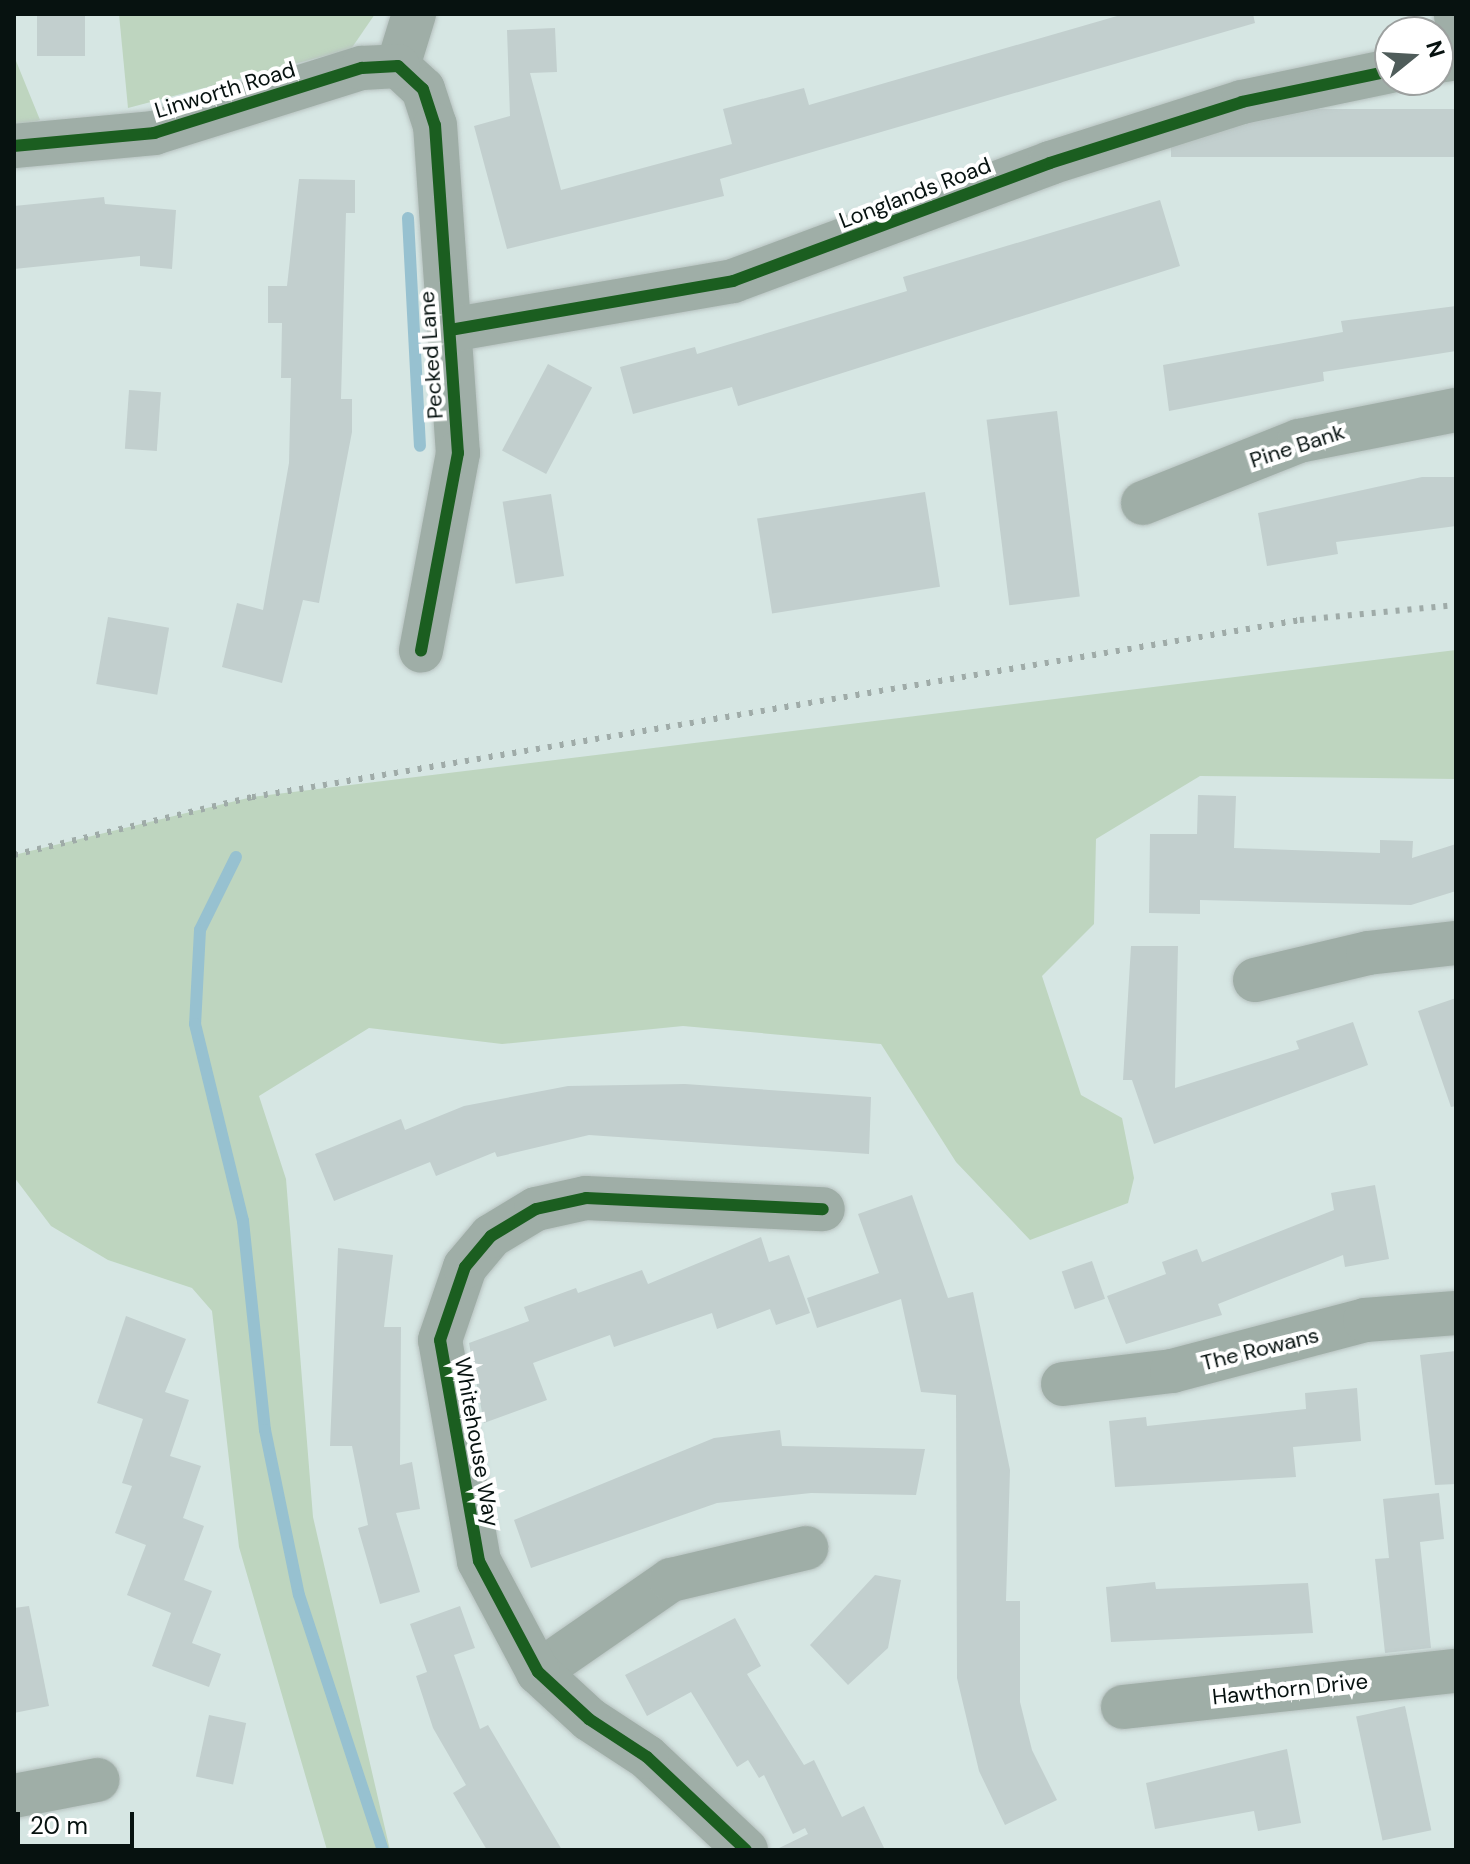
<!DOCTYPE html>
<html>
<head>
<meta charset="utf-8">
<style>
	body { margin:0 }
	#map { position:relative; width:1470px; height:1864px; overflow:hidden; background:#d6e6e3; font-family:"DM Sans",sans-serif }
	div>[style] { position:absolute }
	.green>* { inset:0; background:#bed5bf }
	.stream>* { height:12px; margin:-6px; padding:0 6px; transform-origin:6px; border-radius:6px; background:#97c1d0 }
	.building>* { inset:0; background:#c2cfce; transform-origin:0 0 }
	.roads { filter:drop-shadow(0 0 2px #b7c2c0) drop-shadow(0 0 2px #b7c2c0) }
	.minor>* { height:44px; margin:-22px; padding:0 22px; transform-origin:22px; border-radius:22px; background:#9faea7 }
	.rail>* { height:6px; margin-top:-3px; transform-origin:0; background:repeating-linear-gradient(90deg,#9faba8 0 4px,transparent 0 12px) }
	.cycleway>* { height:12px; margin:-6px; padding:0 6px; transform-origin:6px; border-radius:6px; background:#1b5e20 }
	span { translate:-50% -50%; white-space:nowrap; text-align:center; line-height:1.15; -webkit-text-stroke:8px #fff; paint-order:stroke }
	.street-label { font-size:22px; color:#071210 }
	.frame { position:absolute; inset:0; border:16px solid #071210; pointer-events:none }
	.north { position:absolute; left:1374px; top:16px; width:80px; height:80px; box-sizing:border-box; background:#fff; border:2px solid #9ca09f; border-radius:50%; rotate:72deg; font-size:22px; font-weight:700; line-height:32px; text-align:center; color:#071210 }
	.north::after { content:''; display:block; margin:auto; width:28px; height:36px; background:#4f5c5a; clip-path:polygon(50% 0,100% 100%,50% 72%,0 100%) }
	.scale { position:absolute; left:16px; top:1812px; width:118px; height:36px; box-sizing:border-box; border:4px solid #071210; border-top:0; padding-left:10px; font-size:24px; line-height:28px; white-space:nowrap; color:#071210; -webkit-text-stroke:6px #fff; paint-order:stroke }
</style>
</head>
<body>
<div id="map">
	<div class="green">
		<div style="clip-path:polygon(119px 14px,375px 14px,351px 49px,128px 108px)"></div>
		<div style="clip-path:polygon(14px 56px,40px 120px,14px 129px)"></div>
		<div style="clip-path:polygon(1456px 650px,1456px 779px,1200px 776px,1096px 839px,1094px 924px,1042px 976px,1081px 1095px,1122px 1118px,1134px 1178px,1128px 1203px,1030px 1240px,956px 1162px,881px 1044px,683px 1026px,502px 1044px,369px 1028px,259px 1096px,286px 1179px,313px 1517px,390px 1850px,327px 1850px,239px 1547px,212px 1311px,192px 1288px,108px 1260px,51px 1226px,14px 1177px,14px 855px,252px 797px)"></div>
	</div>
	<div class="stream">
		<div style="left:408px;top:218px;width:228px;rotate:87deg"></div>
		<div style="left:236px;top:857px;width:81px;rotate:116.3deg"></div>
		<div style="left:200px;top:930px;width:94px;rotate:93deg"></div>
		<div style="left:195px;top:1024px;width:203px;rotate:76.3deg"></div>
		<div style="left:243px;top:1221px;width:210px;rotate:84deg"></div>
		<div style="left:265px;top:1430px;width:168px;rotate:78.4deg"></div>
		<div style="left:299px;top:1595px;width:268px;rotate:71.8deg"></div>
	</div>
	<div class="building">
		<div style="left:37px;top:14px;width:48px;height:42px"></div>
		<div style="clip-path:polygon(1124px 14px,1253px 14px,1255px 23px,720px 179px,724px 196px,507px 249px,474px 126px,510px 116px,507px 30px,555px 28px,557px 72px,530px 73px,561px 190px,732px 144px,723px 109px,804px 88px,809px 105px)"></div>
		<div style="left:1456px;top:109px;width:48px;height:285px;rotate:90deg"></div>
		<div style="clip-path:polygon(299px 179px,355px 180px,355px 213px,346px 213px,341px 399px,352px 399px,352px 432px,319px 603px,303px 600px,282px 683px,222px 667px,237px 603px,263px 610px,289px 463px,291px 378px,281px 378px,282px 323px,268px 323px,268px 286px,287px 286px)"></div>
		<div style="clip-path:polygon(104px 197px,105px 204px,176px 210px,172px 269px,140px 266px,140px 256px,14px 269px,14px 206px)"></div>
		<div style="clip-path:polygon(1160px 200px,1180px 266px,738px 406px,732px 387px,633px 414px,620px 367px,695px 347px,697px 354px,907px 291px,903px 277px)"></div>
		<div style="clip-path:polygon(1456px 306px,1456px 351px,1323px 372px,1324px 381px,1169px 411px,1163px 365px,1343px 332px,1341px 321px)"></div>
		<div style="left:548px;top:364px;width:50px;height:98px;rotate:28deg"></div>
		<div style="left:129px;top:390px;width:32px;height:59px;rotate:4deg"></div>
		<div style="left:1057px;top:411px;width:187px;height:71px;rotate:83deg"></div>
		<div style="clip-path:polygon(1422px 477px,1456px 477px,1456px 526px,1336px 542px,1338px 554px,1267px 566px,1258px 513px)"></div>
		<div style="left:925px;top:492px;width:96px;height:170px;rotate:81deg"></div>
		<div style="left:551px;top:494px;width:83px;height:49px;rotate:81deg"></div>
		<div style="left:108px;top:617px;width:62px;height:68px;rotate:10deg"></div>
		<div style="clip-path:polygon(1198px 795px,1236px 796px,1234px 848px,1380px 853px,1380px 840px,1413px 841px,1412px 858px,1456px 844px,1456px 891px,1411px 905px,1200px 900px,1200px 914px,1149px 913px,1150px 834px,1197px 834px)"></div>
		<div style="clip-path:polygon(1131px 946px,1178px 946px,1175px 1088px,1299px 1049px,1296px 1041px,1353px 1022px,1368px 1065px,1154px 1144px,1132px 1080px,1123px 1080px)"></div>
		<div style="clip-path:polygon(1456px 998px,1456px 1106px,1451px 1107px,1418px 1011px)"></div>
		<div style="clip-path:polygon(685px 1084px,871px 1097px,869px 1154px,589px 1135px,497px 1157px,495px 1152px,436px 1176px,430px 1162px,334px 1201px,315px 1154px,401px 1119px,405px 1130px,464px 1106px,568px 1086px)"></div>
		<div style="clip-path:polygon(1375px 1185px,1389px 1259px,1345px 1267px,1343px 1255px,1218px 1304px,1222px 1315px,1126px 1344px,1107px 1296px,1166px 1274px,1162px 1262px,1197px 1249px,1202px 1262px,1334px 1210px,1331px 1193px)"></div>
		<div style="clip-path:polygon(912px 1195px,948px 1298px,973px 1292px,1010px 1470px,1006px 1601px,1020px 1601px,1020px 1702px,1032px 1750px,1057px 1800px,1005px 1825px,979px 1771px,957px 1678px,956px 1395px,921px 1392px,901px 1299px,817px 1328px,807px 1298px,879px 1273px,858px 1214px)"></div>
		<div style="clip-path:polygon(761px 1237px,769px 1262px,789px 1255px,810px 1313px,776px 1325px,770px 1309px,717px 1329px,712px 1313px,614px 1347px,610px 1335px,533px 1363px,547px 1400px,484px 1423px,469px 1343px,529px 1321px,524px 1307px,576px 1288px,578px 1293px,642px 1270px,648px 1284px)"></div>
		<div style="clip-path:polygon(338px 1248px,393px 1255px,384px 1327px,401px 1327px,400px 1465px,412px 1462px,420px 1509px,396px 1513px,420px 1592px,380px 1604px,358px 1528px,368px 1525px,352px 1446px,330px 1446px)"></div>
		<div style="left:1092px;top:1261px;width:40px;height:32px;rotate:71deg"></div>
		<div style="clip-path:polygon(126px 1316px,186px 1339px,165px 1392px,189px 1400px,170px 1456px,201px 1466px,183px 1518px,204px 1526px,184px 1580px,212px 1591px,192px 1643px,221px 1654px,209px 1687px,152px 1666px,171px 1613px,127px 1595px,146px 1545px,115px 1533px,132px 1486px,122px 1483px,143px 1419px,97px 1403px)"></div>
		<div style="clip-path:polygon(1456px 1351px,1456px 1484px,1435px 1485px,1420px 1355px)"></div>
		<div style="clip-path:polygon(1357px 1388px,1361px 1441px,1293px 1447px,1296px 1477px,1115px 1487px,1109px 1421px,1146px 1417px,1147px 1426px,1306px 1409px,1305px 1393px)"></div>
		<div style="clip-path:polygon(780px 1430px,782px 1446px,925px 1449px,916px 1495px,811px 1493px,717px 1503px,531px 1568px,514px 1520px,714px 1438px)"></div>
		<div style="clip-path:polygon(1439px 1493px,1444px 1539px,1420px 1542px,1431px 1648px,1385px 1653px,1375px 1559px,1389px 1558px,1383px 1499px)"></div>
		<div style="clip-path:polygon(875px 1575px,901px 1580px,888px 1648px,848px 1685px,810px 1645px)"></div>
		<div style="clip-path:polygon(1155px 1582px,1156px 1589px,1308px 1583px,1313px 1633px,1111px 1642px,1106px 1587px)"></div>
		<div style="clip-path:polygon(29px 1606px,49px 1706px,14px 1713px,14px 1608px)"></div>
		<div style="clip-path:polygon(460px 1606px,475px 1648px,454px 1655px,480px 1729px,488px 1725px,562px 1850px,487px 1850px,453px 1793px,466px 1785px,433px 1728px,416px 1676px,427px 1672px,410px 1624px)"></div>
		<div style="clip-path:polygon(735px 1618px,761px 1666px,747px 1674px,804px 1765px,814px 1760px,842px 1817px,864px 1806px,885px 1850px,775px 1850px,808px 1834px,805px 1828px,793px 1834px,764px 1775px,759px 1778px,748px 1760px,737px 1767px,691px 1692px,647px 1716px,625px 1675px)"></div>
		<div style="left:1405px;top:1706px;width:127px;height:50px;rotate:78deg"></div>
		<div style="left:209px;top:1715px;width:38px;height:63px;rotate:12deg"></div>
		<div style="clip-path:polygon(1287px 1749px,1301px 1823px,1258px 1831px,1254px 1811px,1155px 1829px,1146px 1783px)"></div>
	</div>
	<div class="roads">
		<div class="minor">
			<div style="left:1456px;top:14px;width:2px;rotate:90deg"></div>
			<div style="left:1438px;top:61px;width:18px;rotate:-9deg"></div>
			<div style="left:398px;top:66px;width:34px;rotate:43deg"></div>
			<div style="left:423px;top:89px;width:38px;rotate:72deg"></div>
			<div style="left:435px;top:125px;width:329px;rotate:86deg"></div>
			<div style="left:458px;top:453px;width:201px;rotate:100.6deg"></div>
			<div style="left:398px;top:66px;width:54px;rotate:-72.9deg"></div>
			<div style="left:14px;top:146px;width:141px;rotate:-5.3deg"></div>
			<div style="left:154px;top:133px;width:218px;rotate:-17.4deg"></div>
			<div style="left:362px;top:68px;width:36px;rotate:-3deg"></div>
			<div style="left:450px;top:330px;width:287px;rotate:-9.8deg"></div>
			<div style="left:733px;top:281px;width:338px;rotate:-20.4deg"></div>
			<div style="left:1050px;top:163px;width:201px;rotate:-17.6deg"></div>
			<div style="left:1242px;top:102px;width:151px;rotate:-11.8deg"></div>
			<div style="left:1143px;top:503px;width:168px;rotate:-21.7deg"></div>
			<div style="left:1299px;top:441px;width:160px;rotate:-11.2deg"></div>
			<div style="left:1255px;top:980px;width:116px;rotate:-13.4deg"></div>
			<div style="left:1368px;top:953px;width:89px;rotate:-6.5deg"></div>
			<div style="left:1063px;top:1384px;width:110px;rotate:-6.8deg"></div>
			<div style="left:1172px;top:1371px;width:200px;rotate:-14.8deg"></div>
			<div style="left:1365px;top:1320px;width:91px;rotate:-4.4deg"></div>
			<div style="left:538px;top:1672px;width:162px;rotate:-34.7deg"></div>
			<div style="left:671px;top:1580px;width:139px;rotate:-13.3deg"></div>
			<div style="left:1123px;top:1707px;width:335px;rotate:-6.2deg"></div>
			<div style="left:14px;top:1796px;width:85px;rotate:-10.9deg"></div>
			<div style="left:746px;top:1850px;width:136px;rotate:-136.8deg"></div>
			<div style="left:647px;top:1757px;width:69px;rotate:-146.8deg"></div>
			<div style="left:589px;top:1719px;width:69px;rotate:-137.3deg"></div>
			<div style="left:538px;top:1672px;width:126px;rotate:-118deg"></div>
			<div style="left:479px;top:1561px;width:224px;rotate:-100deg"></div>
			<div style="left:440px;top:1340px;width:77px;rotate:-71.1deg"></div>
			<div style="left:465px;top:1267px;width:40px;rotate:-50deg"></div>
			<div style="left:491px;top:1236px;width:52px;rotate:-31deg"></div>
			<div style="left:536px;top:1209px;width:51px;rotate:-12.4deg"></div>
			<div style="left:586px;top:1198px;width:237px;rotate:2.7deg"></div>
		</div>
	</div>
	<div class="rail">
		<div style="left:14px;top:855px;width:245px;rotate:-13.7deg"></div>
		<div style="left:252px;top:797px;width:1063px;rotate:-9.59deg"></div>
		<div style="left:1300px;top:620px;width:157px;rotate:-5.5deg"></div>
	</div>
	<div class="cycleway">
		<div style="left:398px;top:66px;width:34px;rotate:43deg"></div>
		<div style="left:423px;top:89px;width:38px;rotate:72deg"></div>
		<div style="left:435px;top:125px;width:329px;rotate:86deg"></div>
		<div style="left:458px;top:453px;width:201px;rotate:100.6deg"></div>
		<div style="left:14px;top:146px;width:141px;rotate:-5.3deg"></div>
		<div style="left:154px;top:133px;width:218px;rotate:-17.4deg"></div>
		<div style="left:362px;top:68px;width:36px;rotate:-3deg"></div>
		<div style="left:450px;top:330px;width:287px;rotate:-9.8deg"></div>
		<div style="left:733px;top:281px;width:338px;rotate:-20.4deg"></div>
		<div style="left:1050px;top:163px;width:201px;rotate:-17.6deg"></div>
		<div style="left:1242px;top:102px;width:151px;rotate:-11.8deg"></div>
		<div style="left:746px;top:1850px;width:136px;rotate:-136.8deg"></div>
		<div style="left:647px;top:1757px;width:69px;rotate:-146.8deg"></div>
		<div style="left:589px;top:1719px;width:69px;rotate:-137.3deg"></div>
		<div style="left:538px;top:1672px;width:126px;rotate:-118deg"></div>
		<div style="left:479px;top:1561px;width:224px;rotate:-100deg"></div>
		<div style="left:440px;top:1340px;width:77px;rotate:-71.1deg"></div>
		<div style="left:465px;top:1267px;width:40px;rotate:-50deg"></div>
		<div style="left:491px;top:1236px;width:52px;rotate:-31deg"></div>
		<div style="left:536px;top:1209px;width:51px;rotate:-12.4deg"></div>
		<div style="left:586px;top:1198px;width:237px;rotate:2.7deg"></div>
	</div>
	<div class="street-label">
		<span style="left:225px;top:90px;rotate:-17deg">Linworth Road</span>
		<span style="left:915px;top:193px;rotate:-21deg">Longlands Road</span>
		<span style="left:431px;top:355px;rotate:-94deg">Pecked Lane</span>
		<span style="left:1297px;top:446px;rotate:-18deg">Pine Bank</span>
		<span style="left:1260px;top:1349px;rotate:-14deg">The Rowans</span>
		<span style="left:477px;top:1442px;rotate:80deg">Whitehouse Way</span>
		<span style="left:1290px;top:1689px;rotate:-6deg">Hawthorn Drive</span>
	</div>
	<div class="frame"></div>
	<div class="north">N</div>
	<div class="scale">20 m</div>
</div>
</body>
</html>
